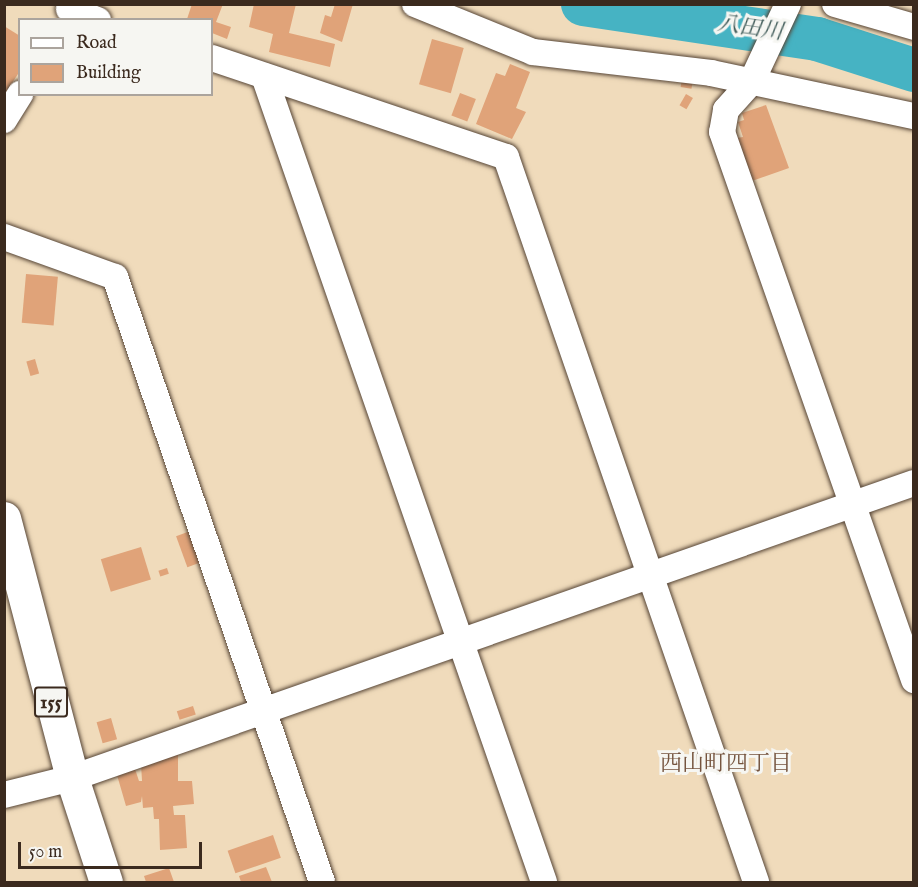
<!DOCTYPE html>
<html>
<head>
<meta charset="utf-8">
<style>
	body { margin:0 }
	#map { position:relative; width:918px; height:887px; overflow:hidden; background:#f0dbbb; font-family:"IM FELL English","Noto Serif JP",serif }
	div>[style] { position:absolute }
	.river>* { height:44px; margin:-22px; padding:0 22px; transform-origin:22px; border-radius:22px; background:#46b3c3 }
	.building>* { inset:0; background:#e0a379; transform-origin:0 0 }
	.roads { filter:drop-shadow(0 0 2px #564536) drop-shadow(0 0 2px #564536) }
	.minor>* { height:26px; margin:-13px; padding:0 13px; transform-origin:13px; border-radius:13px; background:#fff }
	.highway>* { height:33px; margin:-16.5px; padding:0 16.5px; transform-origin:16.5px; border-radius:16.5px; background:#fff }
	span { translate:-50% -50%; white-space:nowrap; text-align:center; line-height:1.15; -webkit-text-stroke:6px #f6f6f2; paint-order:stroke }
	.shield-label span { padding:2px 4px; background:#f6f6f2; border:2px solid; border-radius:4px; -webkit-text-stroke-width:0 }
	.shield-label { font-size:20px; color:#3b2a1e; font-weight:700 }
	.water-label { font-size:22px; color:#3f5a58; font-style:italic }
	.neighbourhood-label { font-size:22px; color:#75543e }
	.frame { position:absolute; inset:0; border:6px solid #3b2a1e; pointer-events:none }
	.legend { position:absolute; left:18px; top:18px; width:195px; height:78px; box-sizing:border-box; background:#f6f6f2; border:2px solid #aba49d; margin:0; padding:8px 10px; list-style:none; font-size:18px; color:#3b2a1e }
	.legend li { display:flex; align-items:center; gap:12px; height:30px }
	.legend b { width:30px; border:2px solid #aba49d }
	.scale { position:absolute; left:18px; top:842px; width:184px; height:27px; box-sizing:border-box; border:3px solid #3b2a1e; border-top:0; padding-left:8px; font-size:18px; line-height:21px; white-space:nowrap; color:#3b2a1e; -webkit-text-stroke:4px #f6f6f2; paint-order:stroke }
</style>
</head>
<body>
<div id="map">
	<div class="river">
		<div style="left:583px;top:4px;width:237px;rotate:8.5deg"></div>
		<div style="left:817px;top:39px;width:102px;rotate:17.7deg"></div>
	</div>
	<div class="building">
		<div style="clip-path:polygon(192px 4px,223px 4px,216px 22px,231px 27px,227px 39px,212px 33px,212px 20px,187px 19px)"></div>
		<div style="clip-path:polygon(254px 4px,296px 4px,289px 33px,335px 44px,330px 67px,269px 52px,273px 34px,249px 27px)"></div>
		<div style="clip-path:polygon(335px 4px,353px 4px,342px 42px,320px 33px,325px 15px,331px 17px)"></div>
		<div style="clip-path:polygon(4px 26px,20px 36px,20px 71px,4px 95px)"></div>
		<div style="left:432px;top:39px;width:33px;height:47px;rotate:16deg"></div>
		<div style="clip-path:polygon(510px 64px,530px 72px,516px 108px,526px 112px,512px 139px,476px 124px,496px 73px,505px 76px)"></div>
		<div style="left:682px;top:79px;width:11px;height:8px;rotate:10deg"></div>
		<div style="left:460px;top:93px;width:17px;height:24px;rotate:21deg"></div>
		<div style="left:686px;top:94px;width:8px;height:13px;rotate:30deg"></div>
		<div style="clip-path:polygon(766px 105px,789px 168px,752px 181px,737px 138px,743px 137px,738px 122px,744px 120px,742px 113px)"></div>
		<div style="left:26px;top:274px;width:32px;height:49px;rotate:5deg"></div>
		<div style="left:35px;top:359px;width:15px;height:9px;rotate:74deg"></div>
		<div style="left:193px;top:530px;width:33px;height:18px;rotate:70deg"></div>
		<div style="left:141px;top:547px;width:34px;height:42px;rotate:73deg"></div>
		<div style="left:167px;top:568px;width:6px;height:9px;rotate:72deg"></div>
		<div style="left:193px;top:706px;width:9px;height:17px;rotate:72deg"></div>
		<div style="left:111px;top:718px;width:22px;height:15px;rotate:74deg"></div>
		<div style="clip-path:polygon(178px 751px,178px 781px,192px 781px,194px 804px,173px 806px,174px 815px,185px 815px,187px 848px,160px 850px,159px 819px,154px 819px,153px 807px,143px 808px,142px 796px,141px 802px,126px 806px,117px 775px,135px 769px,139px 781px,142px 781px,141px 764px)"></div>
		<div style="left:273px;top:835px;width:24px;height:48px;rotate:71deg"></div>
		<div style="clip-path:polygon(266px 867px,272px 882px,241px 882px,239px 876px)"></div>
		<div style="clip-path:polygon(169px 868px,174px 882px,146px 882px,144px 876px)"></div>
	</div>
	<div class="roads">
		<div class="minor">
			<div style="left:415px;top:4px;width:127px;rotate:22.1deg"></div>
			<div style="left:533px;top:52px;width:179px;rotate:6.7deg"></div>
			<div style="left:711px;top:73px;width:208px;rotate:12deg"></div>
			<div style="left:788px;top:4px;width:85px;rotate:115.1deg"></div>
			<div style="left:752px;top:81px;width:39px;rotate:132deg"></div>
			<div style="left:726px;top:110px;width:22px;rotate:100deg"></div>
			<div style="left:722px;top:132px;width:581px;rotate:70.69deg"></div>
			<div style="left:835px;top:4px;width:82px;rotate:16.2deg"></div>
			<div style="left:69px;top:9px;width:31px;rotate:21deg"></div>
			<div style="left:212px;top:58px;width:310px;rotate:18.6deg"></div>
			<div style="left:506px;top:157px;width:767px;rotate:70.97deg"></div>
			<div style="left:264px;top:76px;width:853px;rotate:70.84deg"></div>
			<div style="left:4px;top:120px;width:31px;rotate:-58deg"></div>
			<div style="left:4px;top:237px;width:118px;rotate:19.8deg"></div>
			<div style="left:115px;top:277px;width:639px;rotate:71.11deg"></div>
			<div style="left:4px;top:795px;width:70px;rotate:-14deg"></div>
			<div style="left:72px;top:778px;width:892px;rotate:-19.31deg"></div>
		</div>
		<div class="highway">
			<div style="left:4px;top:518px;width:269px;rotate:75.3deg"></div>
			<div style="left:72px;top:778px;width:109px;rotate:71.9deg"></div>
		</div>
	</div>
	<div class="shield-label">
		<span style="left:51px;top:702px">155</span>
	</div>
	<div class="water-label">
		<span style="left:750px;top:29px;rotate:8deg">八田川</span>
	</div>
	<div class="neighbourhood-label">
		<span style="left:726px;top:765px">西山町四丁目</span>
	</div>
	<div class="frame"></div>
	<ul class="legend">
	<li><b style="height:8px;background:#fff"></b>Road</li>
	<li><b style="height:16px;background:#e0a379"></b>Building</li>
	</ul>
	<div class="scale">50 m</div>
</div>
</body>
</html>
